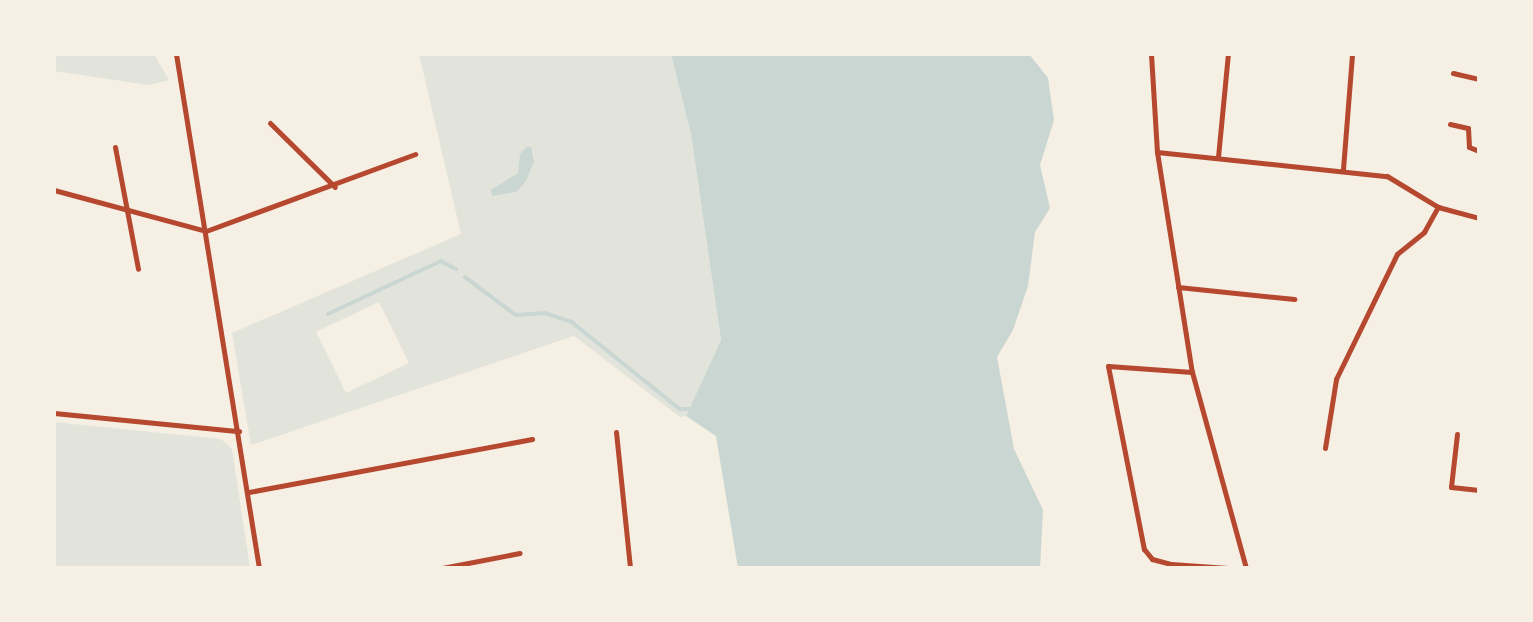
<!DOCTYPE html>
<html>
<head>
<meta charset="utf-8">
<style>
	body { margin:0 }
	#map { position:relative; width:1533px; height:622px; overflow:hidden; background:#f6efe4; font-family:"Noto Serif",serif }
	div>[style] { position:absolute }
	.green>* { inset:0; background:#e2e4dc }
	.water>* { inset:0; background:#c9d6d2 }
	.stream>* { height:3.5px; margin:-1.75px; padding:0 1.75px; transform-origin:1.75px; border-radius:1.75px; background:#c9d6d2 }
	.minor>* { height:5px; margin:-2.5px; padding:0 2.5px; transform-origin:2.5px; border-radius:2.5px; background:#b5482f }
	span { translate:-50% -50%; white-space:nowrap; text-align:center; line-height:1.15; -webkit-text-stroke:5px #f6efe4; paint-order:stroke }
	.frame { position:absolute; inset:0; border:56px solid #f6efe4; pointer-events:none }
</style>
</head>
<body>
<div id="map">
	<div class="green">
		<div style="clip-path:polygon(54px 54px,154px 54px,169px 80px,149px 85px,54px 71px)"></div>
		<div style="clip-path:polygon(evenodd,419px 54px,671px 54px,691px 134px,721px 340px,686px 416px,680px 417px,574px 336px,251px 445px,232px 333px,461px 234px,419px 54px,379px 302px,409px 363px,346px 393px,316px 332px,379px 302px)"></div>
		<div style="clip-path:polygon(54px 422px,221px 439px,232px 449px,250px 568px,54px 568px)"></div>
	</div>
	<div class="water">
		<div style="clip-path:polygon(671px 54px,1029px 54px,1048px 78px,1054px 120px,1040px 165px,1050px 208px,1035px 232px,1028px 286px,1013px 330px,997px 357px,1014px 449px,1043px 510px,1040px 568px,738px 568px,716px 436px,686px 416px,721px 340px,691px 134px)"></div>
		<div style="clip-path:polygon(527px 147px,531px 147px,534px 161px,526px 181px,516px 192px,492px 196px,491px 190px,518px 173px,520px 154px)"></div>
	</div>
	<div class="stream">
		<div style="left:465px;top:277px;width:64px;rotate:36.7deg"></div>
		<div style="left:516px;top:315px;width:29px;rotate:-4deg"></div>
		<div style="left:545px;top:313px;width:28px;rotate:18deg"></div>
		<div style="left:572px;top:322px;width:139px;rotate:38.9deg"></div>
		<div style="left:680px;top:409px;width:10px"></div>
		<div style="left:328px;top:314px;width:125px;rotate:-25.1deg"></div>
		<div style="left:441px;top:261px;width:17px;rotate:28deg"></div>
	</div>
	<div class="minor">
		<div style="left:176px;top:54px;width:521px;rotate:80.83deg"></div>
		<div style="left:1151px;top:54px;width:98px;rotate:86.5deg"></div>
		<div style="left:1157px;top:152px;width:223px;rotate:81deg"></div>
		<div style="left:1192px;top:372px;width:203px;rotate:74.6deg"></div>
		<div style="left:1453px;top:73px;width:27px;rotate:13deg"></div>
		<div style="left:270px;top:123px;width:91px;rotate:44.6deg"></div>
		<div style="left:1450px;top:124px;width:18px;rotate:13deg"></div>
		<div style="left:1468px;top:128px;width:19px;rotate:87deg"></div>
		<div style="left:1469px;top:147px;width:11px;rotate:22deg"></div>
		<div style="left:115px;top:147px;width:124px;rotate:79.3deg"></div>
		<div style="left:1157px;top:152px;width:231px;rotate:6deg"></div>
		<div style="left:1387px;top:176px;width:60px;rotate:31.3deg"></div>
		<div style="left:1438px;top:207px;width:42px;rotate:15deg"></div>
		<div style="left:1218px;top:157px;width:103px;rotate:-84.5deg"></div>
		<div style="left:1343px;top:169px;width:115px;rotate:-85.5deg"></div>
		<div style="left:54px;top:190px;width:157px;rotate:15.1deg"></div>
		<div style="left:206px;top:231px;width:223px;rotate:-20.2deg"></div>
		<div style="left:1178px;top:287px;width:117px;rotate:5.9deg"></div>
		<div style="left:1192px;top:372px;width:84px;rotate:-175.9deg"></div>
		<div style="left:1108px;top:366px;width:187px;rotate:78.9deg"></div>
		<div style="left:1144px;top:549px;width:13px;rotate:51deg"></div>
		<div style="left:1152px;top:559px;width:20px;rotate:15deg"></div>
		<div style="left:1171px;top:564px;width:57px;rotate:4deg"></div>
		<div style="left:54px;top:413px;width:186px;rotate:5.6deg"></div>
		<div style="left:616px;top:432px;width:137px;rotate:84.1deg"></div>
		<div style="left:1457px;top:434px;width:53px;rotate:96.5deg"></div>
		<div style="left:1451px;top:487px;width:28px;rotate:6deg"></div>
		<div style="left:1325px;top:448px;width:70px;rotate:-80.9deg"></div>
		<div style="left:1336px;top:379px;width:139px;rotate:-64deg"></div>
		<div style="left:1397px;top:254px;width:35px;rotate:-39deg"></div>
		<div style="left:1424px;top:232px;width:29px;rotate:-61deg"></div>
		<div style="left:249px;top:492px;width:288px;rotate:-10.6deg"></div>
		<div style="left:442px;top:568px;width:79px;rotate:-10.9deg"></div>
	</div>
	<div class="frame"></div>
</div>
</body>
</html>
